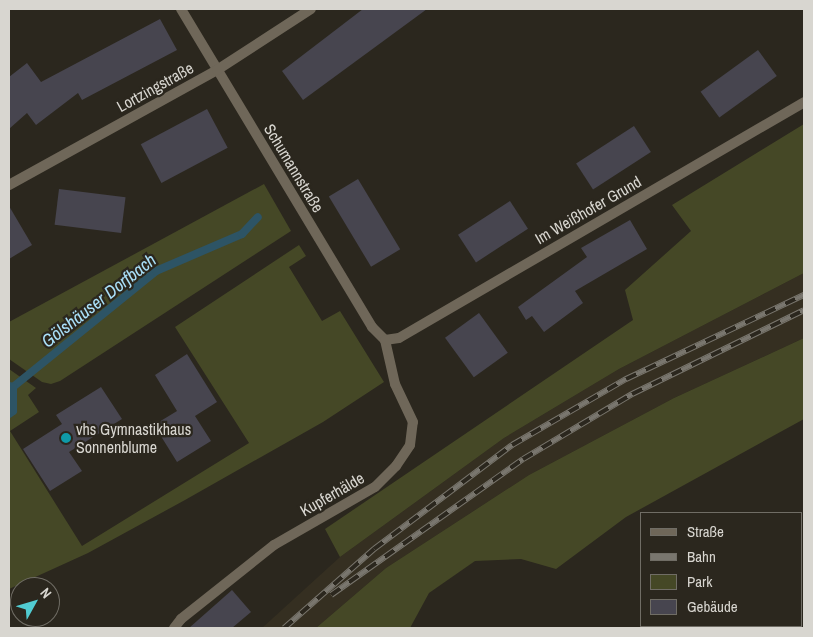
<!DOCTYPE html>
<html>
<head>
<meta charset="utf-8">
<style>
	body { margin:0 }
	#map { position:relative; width:813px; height:637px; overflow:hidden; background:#2b271e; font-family:"Archivo Narrow",sans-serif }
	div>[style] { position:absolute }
	.built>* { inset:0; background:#352f21 }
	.green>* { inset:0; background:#454826 }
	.stream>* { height:8px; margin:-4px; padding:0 4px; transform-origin:4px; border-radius:4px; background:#2d5465 }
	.building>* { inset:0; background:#47454f; transform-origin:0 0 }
	.street>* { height:10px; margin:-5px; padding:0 5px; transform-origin:5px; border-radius:5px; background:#6f6759 }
	.rail>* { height:5.5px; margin-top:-2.75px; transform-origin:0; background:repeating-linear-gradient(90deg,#2b271e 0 11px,#79766e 0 22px); box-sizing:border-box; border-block:1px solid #79766e }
	.dots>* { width:14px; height:14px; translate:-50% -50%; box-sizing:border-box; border:2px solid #2b271e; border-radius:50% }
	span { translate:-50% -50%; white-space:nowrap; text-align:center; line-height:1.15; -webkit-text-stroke:4.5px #2b271e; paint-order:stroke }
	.street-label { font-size:16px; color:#d8d6d0 }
	.poi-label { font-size:16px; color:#d8d6d0 }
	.left { translate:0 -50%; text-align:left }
	.water-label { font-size:18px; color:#aae0f9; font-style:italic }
	.frame { position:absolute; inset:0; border:10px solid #d8d6d0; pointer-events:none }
	.legend { position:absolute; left:640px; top:512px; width:162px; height:115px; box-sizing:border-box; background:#2b271e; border:1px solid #706d65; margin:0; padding:6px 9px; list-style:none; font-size:15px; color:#d8d6d0 }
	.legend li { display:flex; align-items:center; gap:10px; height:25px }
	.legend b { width:25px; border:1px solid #706d65 }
	.north { position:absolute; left:10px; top:577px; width:50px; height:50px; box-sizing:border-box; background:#2b271e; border:1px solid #706d65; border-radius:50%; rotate:51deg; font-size:14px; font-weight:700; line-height:20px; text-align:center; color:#d8d6d0 }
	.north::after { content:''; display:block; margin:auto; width:18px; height:22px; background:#51ccd2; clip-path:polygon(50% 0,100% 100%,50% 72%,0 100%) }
</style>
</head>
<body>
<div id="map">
	<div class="built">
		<div style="clip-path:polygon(804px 273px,804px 338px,674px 398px,529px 475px,386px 568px,316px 628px,262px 628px,340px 557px,504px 438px,619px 369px)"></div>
	</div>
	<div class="green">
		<div style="clip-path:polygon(804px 124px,804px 273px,619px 369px,504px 438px,340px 557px,325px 529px,633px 320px,625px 290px,691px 231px,672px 205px)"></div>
		<div style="clip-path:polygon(264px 184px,291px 231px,60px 381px,51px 384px,42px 382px,9px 359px,9px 322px)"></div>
		<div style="clip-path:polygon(299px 245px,306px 256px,289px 267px,322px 321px,340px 311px,384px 382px,323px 422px,185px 500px,88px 553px,9px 589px,9px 369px,36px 388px,28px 395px,39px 412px,10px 431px,82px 546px,249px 443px,175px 327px)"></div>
		<div style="clip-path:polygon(804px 338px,804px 419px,626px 517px,556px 569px,521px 559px,475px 561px,429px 593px,410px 628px,316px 628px,386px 568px,529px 475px,674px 398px)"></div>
	</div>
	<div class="stream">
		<div style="left:9px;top:386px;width:4px;rotate:14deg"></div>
		<div style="left:13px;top:387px;width:184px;rotate:-39deg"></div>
		<div style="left:156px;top:271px;width:94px;rotate:-23.3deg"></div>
		<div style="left:242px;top:234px;width:23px;rotate:-47deg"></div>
		<div style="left:9px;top:414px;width:5px;rotate:-37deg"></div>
		<div style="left:13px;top:411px;width:24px;rotate:-90deg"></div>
	</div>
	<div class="building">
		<div style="clip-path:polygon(363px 9px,427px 9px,303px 100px,282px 71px)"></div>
		<div style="clip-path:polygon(160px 19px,177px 50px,82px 100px,78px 93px,36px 125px,27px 113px,9px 129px,9px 77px,27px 63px,41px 82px)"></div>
		<div style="left:758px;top:50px;width:32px;height:71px;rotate:54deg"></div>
		<div style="left:207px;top:109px;width:44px;height:75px;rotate:62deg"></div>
		<div style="left:634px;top:126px;width:31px;height:69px;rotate:57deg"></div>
		<div style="left:358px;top:179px;width:82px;height:34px;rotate:59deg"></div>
		<div style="left:59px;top:189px;width:67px;height:36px;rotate:7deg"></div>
		<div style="left:510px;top:201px;width:33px;height:62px;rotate:57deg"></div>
		<div style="clip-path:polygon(9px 206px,32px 245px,9px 259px)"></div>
		<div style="clip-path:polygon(630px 220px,647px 249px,575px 291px,583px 303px,544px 332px,532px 316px,526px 320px,518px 307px,587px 257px,581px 248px)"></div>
		<div style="left:479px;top:313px;width:49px;height:42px;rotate:54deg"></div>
		<div style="clip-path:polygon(187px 354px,217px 402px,195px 416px,211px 441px,177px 462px,154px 425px,177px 411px,155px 375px)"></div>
		<div style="clip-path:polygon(101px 387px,122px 419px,69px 452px,82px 471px,50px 491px,23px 449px,62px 424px,56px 415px)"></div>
		<div style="clip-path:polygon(232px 590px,251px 612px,232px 628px,189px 628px)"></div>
	</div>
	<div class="street">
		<div style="left:181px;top:9px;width:371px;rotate:59deg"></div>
		<div style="left:372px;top:327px;width:18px;rotate:45deg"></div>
		<div style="left:9px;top:185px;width:238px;rotate:-28.9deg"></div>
		<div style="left:217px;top:70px;width:112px;rotate:-33deg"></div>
		<div style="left:385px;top:340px;width:14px;rotate:-8deg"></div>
		<div style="left:399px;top:338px;width:469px;rotate:-30.2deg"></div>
		<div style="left:174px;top:628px;width:11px;rotate:-52deg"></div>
		<div style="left:181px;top:619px;width:119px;rotate:-38.5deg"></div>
		<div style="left:274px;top:545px;width:116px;rotate:-29.9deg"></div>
		<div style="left:375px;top:487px;width:30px;rotate:-45deg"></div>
		<div style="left:396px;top:466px;width:25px;rotate:-56deg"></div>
		<div style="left:410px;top:445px;width:23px;rotate:-83deg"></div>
		<div style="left:413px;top:422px;width:42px;rotate:-115.3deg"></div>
		<div style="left:395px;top:384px;width:45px;rotate:-102.8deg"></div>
	</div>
	<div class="rail">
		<div style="left:331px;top:595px;width:235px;rotate:-35.3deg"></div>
		<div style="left:523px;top:459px;width:127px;rotate:-30.8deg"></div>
		<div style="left:632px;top:394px;width:191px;rotate:-26deg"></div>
		<div style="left:284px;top:628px;width:120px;rotate:-41.3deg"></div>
		<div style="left:374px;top:549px;width:173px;rotate:-37deg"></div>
		<div style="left:512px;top:445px;width:132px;rotate:-30.1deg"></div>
		<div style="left:626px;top:379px;width:197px;rotate:-25.3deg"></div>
	</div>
	<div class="dots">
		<div style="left:66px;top:438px;background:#0f9aa8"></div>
	</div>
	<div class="street-label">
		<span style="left:155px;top:87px;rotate:-29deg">Lortzingstraße</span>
		<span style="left:294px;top:168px;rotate:59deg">Schumannstraße</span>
		<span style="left:588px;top:210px;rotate:-30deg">Im Weißhofer Grund</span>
		<span style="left:332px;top:494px;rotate:-30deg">Kupferhälde</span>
	</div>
	<div class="poi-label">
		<span class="left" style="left:76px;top:438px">vhs Gymnastikhaus<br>Sonnenblume</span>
	</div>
	<div class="water-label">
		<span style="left:99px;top:301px;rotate:-38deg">Gölshäuser Dorfbach</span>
	</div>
	<div class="frame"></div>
	<ul class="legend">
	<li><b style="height:6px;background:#6f6759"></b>Straße</li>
	<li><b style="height:6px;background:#79766e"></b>Bahn</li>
	<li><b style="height:14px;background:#454826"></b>Park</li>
	<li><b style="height:14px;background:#47454f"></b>Gebäude</li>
	</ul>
	<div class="north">N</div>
</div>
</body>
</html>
